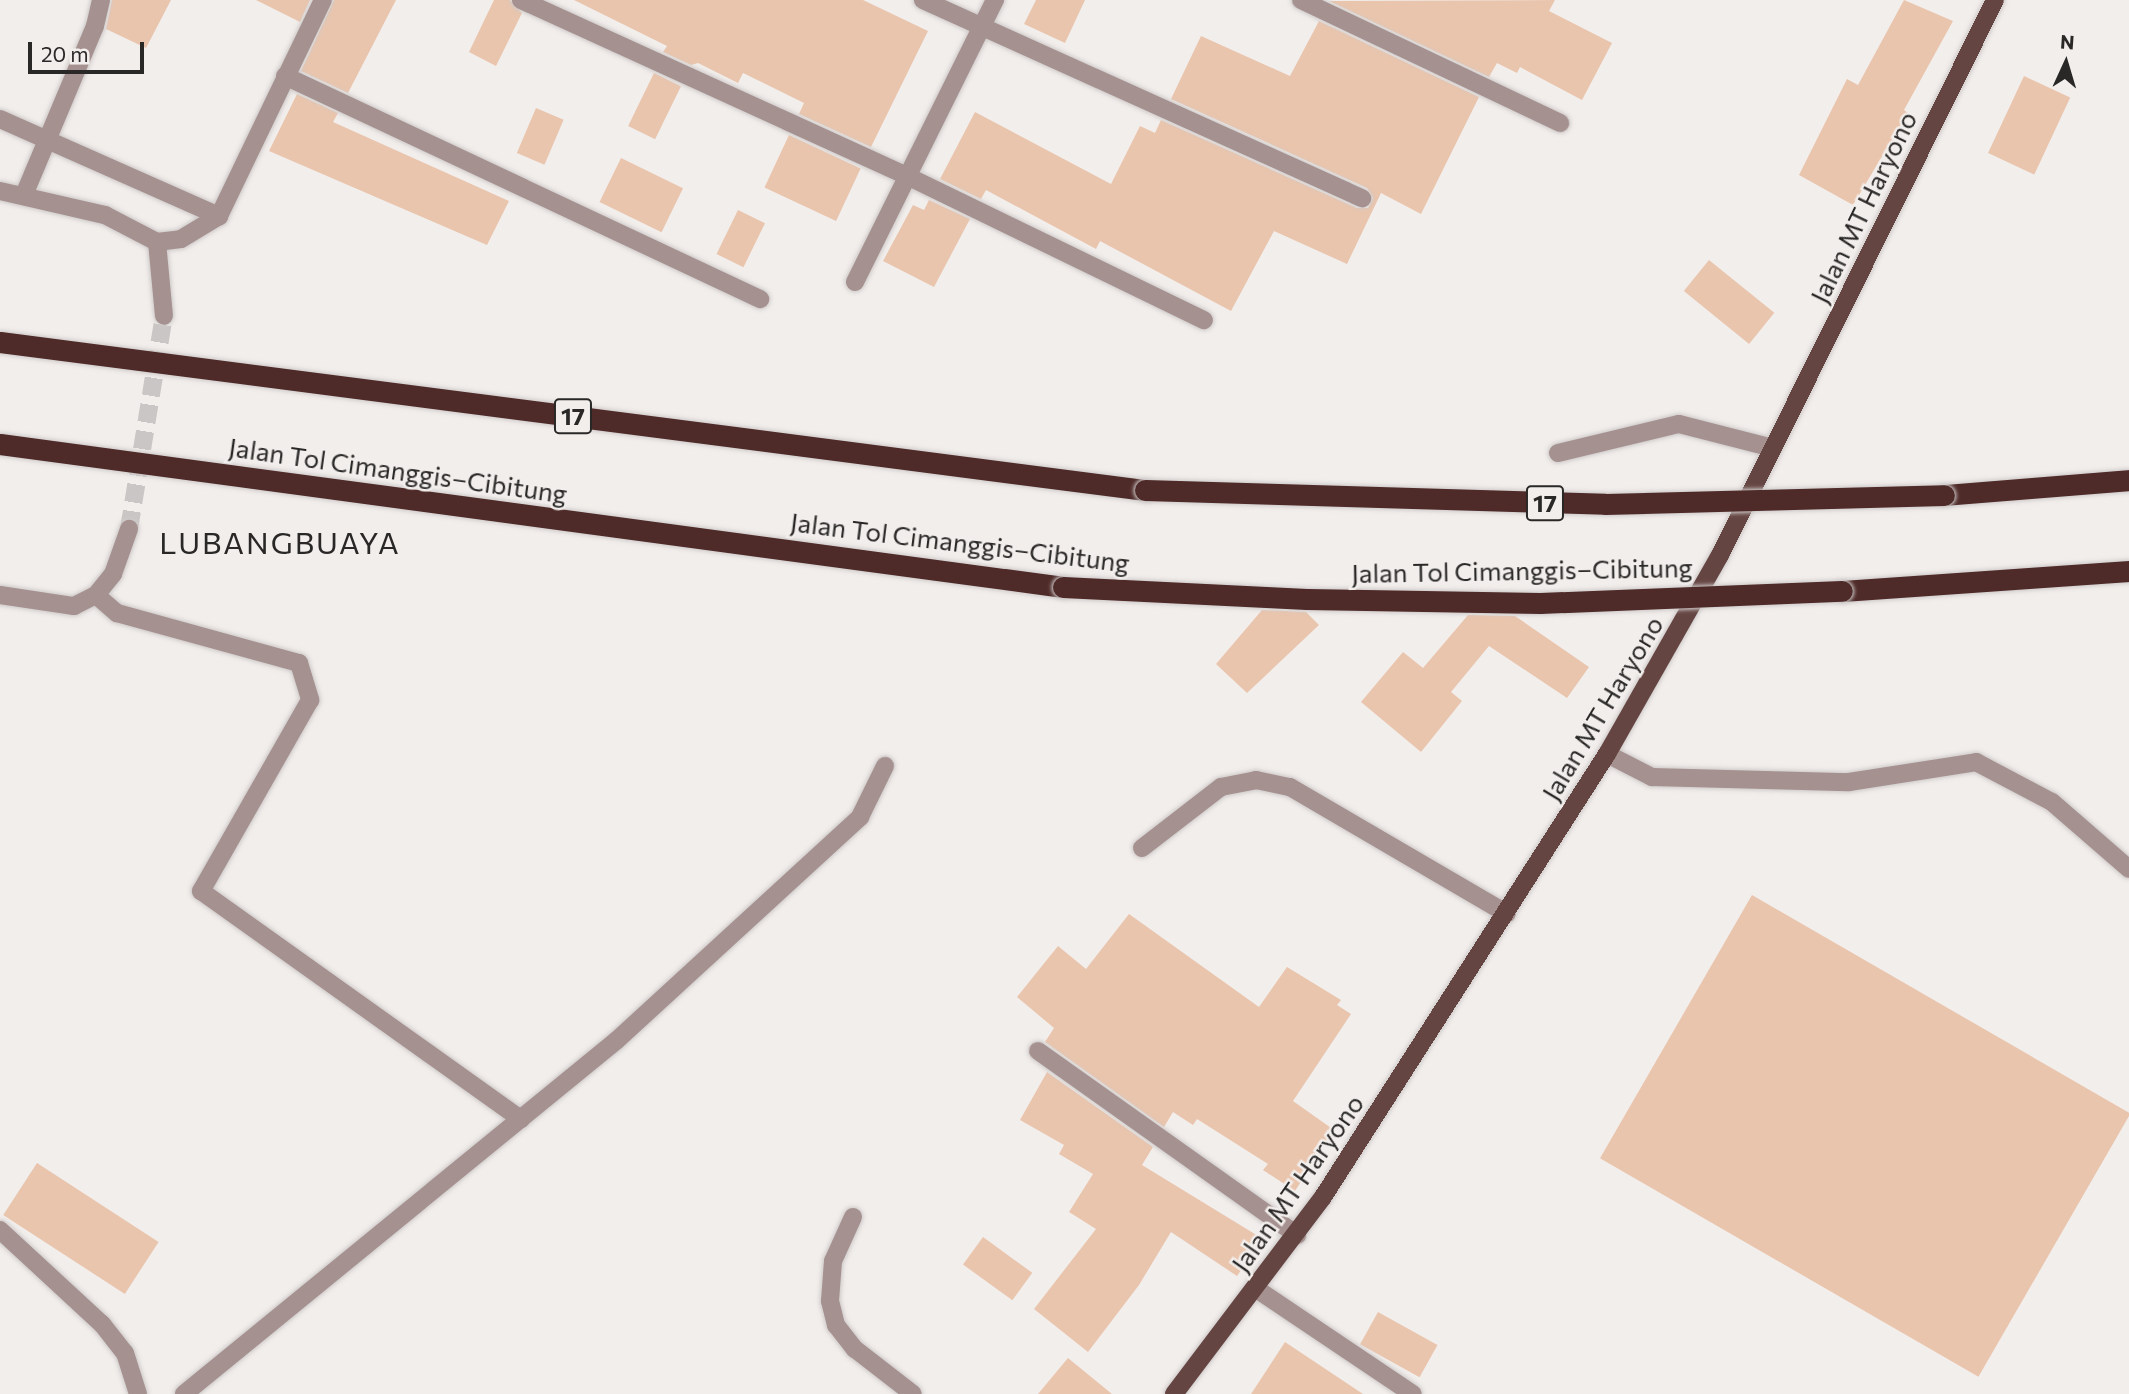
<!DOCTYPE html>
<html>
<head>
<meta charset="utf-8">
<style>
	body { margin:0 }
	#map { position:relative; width:2129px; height:1394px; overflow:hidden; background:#f2eeec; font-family:Commissioner,sans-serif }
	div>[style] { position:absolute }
	.building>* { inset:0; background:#eac5ad; transform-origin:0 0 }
	.minor-tunnel>* { height:18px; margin-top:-9px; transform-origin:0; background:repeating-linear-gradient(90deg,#cac6c5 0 18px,transparent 0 27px) }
	.roads { filter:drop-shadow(0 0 2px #cecac9) drop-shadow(0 0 2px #cecac9) }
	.minor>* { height:18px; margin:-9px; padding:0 9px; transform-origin:9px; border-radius:9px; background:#a5918f }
	.major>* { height:18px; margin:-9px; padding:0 9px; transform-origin:9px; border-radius:9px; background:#654542 }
	.highway>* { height:21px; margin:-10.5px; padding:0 10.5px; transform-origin:10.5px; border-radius:10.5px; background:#4e2a28 }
	.bridges { filter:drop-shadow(0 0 2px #cecac9) drop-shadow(0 0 2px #cecac9) }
	.highway-bridge>* { height:21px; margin:-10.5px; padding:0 10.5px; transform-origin:10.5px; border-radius:10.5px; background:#4e2a28 }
	span { translate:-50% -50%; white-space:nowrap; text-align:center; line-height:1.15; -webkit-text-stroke:5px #f2eeec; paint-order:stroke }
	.shield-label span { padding:2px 5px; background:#f2eeec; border:2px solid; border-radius:5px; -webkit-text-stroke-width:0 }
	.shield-label { font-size:24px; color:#292827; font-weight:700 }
	.street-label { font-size:26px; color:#292827 }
	.quarter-label { font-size:30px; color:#292827; letter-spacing:2px }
	.north { position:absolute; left:2031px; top:28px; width:70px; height:70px; -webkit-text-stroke:5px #f2eeec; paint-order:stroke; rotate:4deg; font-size:19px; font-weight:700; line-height:28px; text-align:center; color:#292827 }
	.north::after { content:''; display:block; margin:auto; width:24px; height:32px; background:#292827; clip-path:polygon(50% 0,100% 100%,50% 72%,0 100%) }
	.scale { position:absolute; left:28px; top:42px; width:116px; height:32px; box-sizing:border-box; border:4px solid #292827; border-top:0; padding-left:9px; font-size:21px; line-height:24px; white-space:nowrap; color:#292827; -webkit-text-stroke:5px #f2eeec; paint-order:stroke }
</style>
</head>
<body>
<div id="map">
	<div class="building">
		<div style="clip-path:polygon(112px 0,171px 0,146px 48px,106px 29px)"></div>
		<div style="clip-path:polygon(256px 0,310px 0,300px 22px)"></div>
		<div style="clip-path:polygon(334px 0,396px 0,348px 93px,301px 71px)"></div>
		<div style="clip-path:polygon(494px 0,510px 0,522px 13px,496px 66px,469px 52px)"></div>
		<div style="clip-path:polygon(574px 0,863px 0,928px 31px,871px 147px,799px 114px,804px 103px,743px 73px,738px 83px,698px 63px,691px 65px,663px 52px,667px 46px)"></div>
		<div style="clip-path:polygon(1036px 0,1085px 0,1065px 43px,1024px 24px)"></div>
		<div style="clip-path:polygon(1555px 0,1549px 11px,1612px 43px,1582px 100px,1520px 67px,1517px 73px,1497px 63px,1489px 77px,1329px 1px)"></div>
		<div style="clip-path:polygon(1904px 0,1953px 21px,1904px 110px,1908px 113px,1853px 205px,1799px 175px,1847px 79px,1858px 85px)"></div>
		<div style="clip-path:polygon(1319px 21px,1479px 97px,1421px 214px,1381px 193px,1347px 264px,1274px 231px,1231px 311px,1100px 241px,1096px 249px,986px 190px,981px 199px,940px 179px,975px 112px,1111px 184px,1140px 126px,1155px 133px,1161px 120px,1357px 208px,1368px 208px,1373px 198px,1367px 188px,1171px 99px,1201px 36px,1290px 76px)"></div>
		<div style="left:654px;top:73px;width:30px;height:59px;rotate:26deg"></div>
		<div style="left:2024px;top:76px;width:51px;height:85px;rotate:25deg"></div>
		<div style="clip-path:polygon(297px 94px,338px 113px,333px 122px,509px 201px,487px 245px,269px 151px)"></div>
		<div style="left:536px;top:108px;width:30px;height:49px;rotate:23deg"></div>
		<div style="left:789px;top:135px;width:79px;height:58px;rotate:25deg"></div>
		<div style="left:621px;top:158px;width:69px;height:49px;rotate:26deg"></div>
		<div style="clip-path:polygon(929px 200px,970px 219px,934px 287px,883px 261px,913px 205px,924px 210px)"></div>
		<div style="left:738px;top:210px;width:30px;height:49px;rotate:26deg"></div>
		<div style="left:1709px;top:260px;width:84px;height:40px;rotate:39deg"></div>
		<div style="clip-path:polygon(1262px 610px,1306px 612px,1319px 625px,1247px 693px,1216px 664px)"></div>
		<div style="clip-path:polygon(1468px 615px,1515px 616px,1589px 667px,1567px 698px,1489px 646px,1451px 692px,1462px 701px,1421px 752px,1361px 702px,1403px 652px,1423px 668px)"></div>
		<div style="left:1752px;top:895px;width:437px;height:304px;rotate:30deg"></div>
		<div style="clip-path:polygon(1129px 914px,1259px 1007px,1287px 967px,1341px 1000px,1337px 1005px,1351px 1014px,1293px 1101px,1334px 1130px,1295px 1191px,1263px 1170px,1268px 1164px,1197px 1119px,1193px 1125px,1173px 1112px,1164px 1127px,1045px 1042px,1054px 1028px,1017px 997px,1058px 946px,1086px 969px)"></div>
		<div style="clip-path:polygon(1047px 1072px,1153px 1147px,1142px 1165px,1263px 1239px,1237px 1276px,1171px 1232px,1139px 1285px,1088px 1352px,1034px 1309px,1096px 1229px,1069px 1212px,1093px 1174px,1059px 1154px,1064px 1145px,1020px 1120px)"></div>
		<div style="left:37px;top:1163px;width:145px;height:62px;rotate:33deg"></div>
		<div style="left:983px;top:1237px;width:61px;height:34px;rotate:36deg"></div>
		<div style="left:1378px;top:1312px;width:68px;height:37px;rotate:29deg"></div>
		<div style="clip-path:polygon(1285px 1342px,1363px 1394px,1251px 1394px)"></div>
		<div style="clip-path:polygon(1068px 1358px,1112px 1394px,1038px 1394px)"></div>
	</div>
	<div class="minor-tunnel">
		<div style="left:129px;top:529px;width:216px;rotate:-80.7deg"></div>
	</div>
	<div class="roads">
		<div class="minor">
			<div style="left:521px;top:0;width:424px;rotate:24.5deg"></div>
			<div style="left:907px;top:176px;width:330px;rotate:25.9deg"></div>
			<div style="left:923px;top:0;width:482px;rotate:24.3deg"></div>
			<div style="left:1301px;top:0;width:287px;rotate:25.4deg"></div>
			<div style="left:285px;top:76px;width:525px;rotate:25.15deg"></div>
			<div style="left:0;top:119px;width:240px;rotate:23.9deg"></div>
			<div style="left:0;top:191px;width:108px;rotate:12.9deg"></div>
			<div style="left:105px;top:215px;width:59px;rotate:27.4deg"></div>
			<div style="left:157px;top:242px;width:74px;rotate:84.6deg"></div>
			<div style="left:24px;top:195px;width:183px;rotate:-67.2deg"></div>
			<div style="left:95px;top:26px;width:27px;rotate:-77deg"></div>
			<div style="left:157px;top:242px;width:24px;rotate:-7deg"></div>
			<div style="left:181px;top:239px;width:44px;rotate:-31.2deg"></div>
			<div style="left:219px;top:216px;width:240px;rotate:-64.3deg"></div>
			<div style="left:855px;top:282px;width:315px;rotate:-63.6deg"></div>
			<div style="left:1558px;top:453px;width:124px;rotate:-13.5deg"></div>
			<div style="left:1679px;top:424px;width:97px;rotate:14.3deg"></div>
			<div style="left:0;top:595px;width:75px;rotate:8.5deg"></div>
			<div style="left:74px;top:606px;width:25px;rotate:-27deg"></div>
			<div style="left:96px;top:595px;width:27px;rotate:-51deg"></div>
			<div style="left:113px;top:574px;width:48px;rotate:-70.4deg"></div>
			<div style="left:96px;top:595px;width:28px;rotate:41deg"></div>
			<div style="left:117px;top:613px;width:189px;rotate:15.4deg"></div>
			<div style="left:299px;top:663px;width:39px;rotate:73deg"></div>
			<div style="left:310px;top:700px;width:220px;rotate:119.7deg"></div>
			<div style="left:201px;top:891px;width:393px;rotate:35.5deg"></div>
			<div style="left:1607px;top:754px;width:51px;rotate:27.1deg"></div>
			<div style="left:1652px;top:777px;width:197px;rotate:1.5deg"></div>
			<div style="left:1849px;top:782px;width:129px;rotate:-8.9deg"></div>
			<div style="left:1976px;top:762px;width:86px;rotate:27.8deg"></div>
			<div style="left:2052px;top:802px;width:102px;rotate:41deg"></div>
			<div style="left:1142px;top:848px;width:100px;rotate:-37.7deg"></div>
			<div style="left:1221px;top:787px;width:36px;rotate:-11deg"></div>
			<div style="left:1256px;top:780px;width:35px;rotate:12deg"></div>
			<div style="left:1290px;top:787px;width:251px;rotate:30.3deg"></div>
			<div style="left:1038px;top:1051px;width:318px;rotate:35.4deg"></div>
			<div style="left:853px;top:1217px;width:48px;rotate:114.4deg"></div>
			<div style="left:833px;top:1261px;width:40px;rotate:94.3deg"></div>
			<div style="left:830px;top:1301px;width:25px;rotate:76deg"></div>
			<div style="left:836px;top:1325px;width:31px;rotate:52deg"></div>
			<div style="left:855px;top:1349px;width:73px;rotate:37.8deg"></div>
			<div style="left:0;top:1230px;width:139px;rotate:42.7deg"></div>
			<div style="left:102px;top:1324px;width:37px;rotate:52deg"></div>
			<div style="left:125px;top:1353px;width:43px;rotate:72.4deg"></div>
			<div style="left:1255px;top:1288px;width:190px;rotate:33.9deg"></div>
			<div style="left:184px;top:1394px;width:559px;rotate:-39.27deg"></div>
			<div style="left:617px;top:1040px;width:330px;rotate:-42.5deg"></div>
			<div style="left:860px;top:817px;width:57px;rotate:-63.9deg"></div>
		</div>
		<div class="major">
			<div style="left:1174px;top:1394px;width:247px;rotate:-52.9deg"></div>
			<div style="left:1323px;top:1197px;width:526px;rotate:-57.34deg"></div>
			<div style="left:1607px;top:754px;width:229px;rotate:-60.4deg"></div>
			<div style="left:1720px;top:555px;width:619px;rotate:-63.64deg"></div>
		</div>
		<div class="highway">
			<div style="left:0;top:342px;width:1155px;rotate:7.37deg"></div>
			<div style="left:0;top:444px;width:1073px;rotate:7.66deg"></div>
			<div style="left:1944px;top:495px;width:186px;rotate:-4.6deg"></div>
			<div style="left:1842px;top:591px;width:288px;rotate:-4deg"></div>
		</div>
	</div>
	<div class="bridges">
		<div class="highway-bridge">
			<div style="left:1145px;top:490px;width:460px;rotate:1.7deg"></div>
			<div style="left:1605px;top:504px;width:339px;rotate:-1.5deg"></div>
			<div style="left:1063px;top:587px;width:244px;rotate:2.8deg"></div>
			<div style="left:1307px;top:599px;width:233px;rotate:1deg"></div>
			<div style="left:1540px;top:603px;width:302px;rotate:-2.3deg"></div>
		</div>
	</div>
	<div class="shield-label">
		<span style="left:573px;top:416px">17</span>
		<span style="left:1545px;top:503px">17</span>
	</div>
	<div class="street-label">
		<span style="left:1863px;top:207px;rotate:-64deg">Jalan MT Haryono</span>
		<span style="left:398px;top:470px;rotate:8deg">Jalan Tol Cimanggis–Cibitung</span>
		<span style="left:960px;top:542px;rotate:7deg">Jalan Tol Cimanggis–Cibitung</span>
		<span style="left:1522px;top:570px;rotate:-1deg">Jalan Tol Cimanggis–Cibitung</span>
		<span style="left:1602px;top:708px;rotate:-59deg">Jalan MT Haryono</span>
		<span style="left:1297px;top:1183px;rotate:-55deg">Jalan MT Haryono</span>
	</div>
	<div class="quarter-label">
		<span style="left:280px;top:542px">LUBANGBUAYA</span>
	</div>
	<div class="north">N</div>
	<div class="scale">20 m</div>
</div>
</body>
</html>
